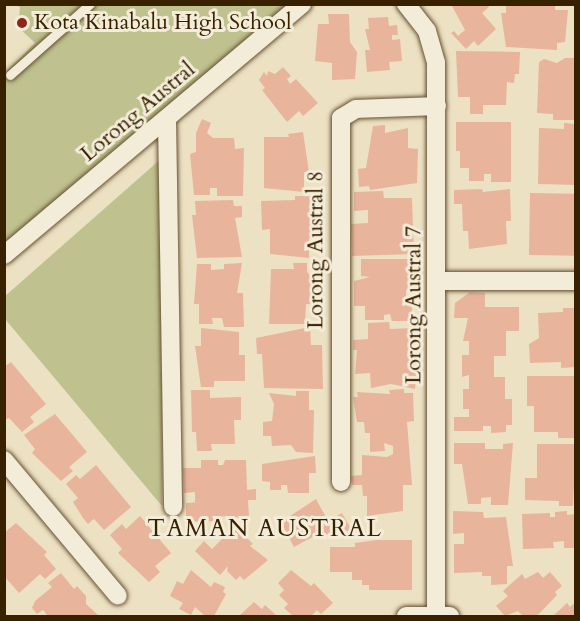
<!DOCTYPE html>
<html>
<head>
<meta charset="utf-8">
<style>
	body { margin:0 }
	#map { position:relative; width:580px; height:621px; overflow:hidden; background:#ede1c3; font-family:Cardo,serif }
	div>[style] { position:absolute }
	.green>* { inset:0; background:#bfc18f }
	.building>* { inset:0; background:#e8b49c; transform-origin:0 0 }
	.roads { filter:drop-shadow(0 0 2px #655131) drop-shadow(0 0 2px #655131) }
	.lane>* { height:9px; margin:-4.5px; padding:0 4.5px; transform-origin:4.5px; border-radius:4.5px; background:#f3ecd8 }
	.street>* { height:18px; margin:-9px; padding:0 9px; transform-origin:9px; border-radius:9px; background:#f3ecd8 }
	.dots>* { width:16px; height:16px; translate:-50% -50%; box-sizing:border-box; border:3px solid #f3ecd8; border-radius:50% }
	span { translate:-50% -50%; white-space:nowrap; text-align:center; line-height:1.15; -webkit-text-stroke:6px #f3ecd8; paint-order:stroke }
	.poi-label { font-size:22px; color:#382100 }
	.left { translate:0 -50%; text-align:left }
	.street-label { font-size:22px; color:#382100 }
	.neighbourhood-label { font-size:24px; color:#382100; letter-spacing:1.5px }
	.frame { position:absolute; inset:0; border:6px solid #382100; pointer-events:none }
</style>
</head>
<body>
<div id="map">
	<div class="green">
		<div style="clip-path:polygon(15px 5px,289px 5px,5px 246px,5px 73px,35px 43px,18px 27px,20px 7px)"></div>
		<div style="clip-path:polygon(163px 157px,162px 506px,5px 319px,4px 297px)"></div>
	</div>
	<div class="building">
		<div style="clip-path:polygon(451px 4px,487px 4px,489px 7px,482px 13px,496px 29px,478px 46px,474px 41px,466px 49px,451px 33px,454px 31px,458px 36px,465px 30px)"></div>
		<div style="clip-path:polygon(506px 4px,555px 4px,555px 10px,568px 10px,565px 42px,557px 43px,557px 50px,506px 47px,501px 13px,506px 13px)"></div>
		<div style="clip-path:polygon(328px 14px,349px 14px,350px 42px,357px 52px,355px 79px,332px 80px,332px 63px,315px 61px,318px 24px,329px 24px)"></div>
		<div style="clip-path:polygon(388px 17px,389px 26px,397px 25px,398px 35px,392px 35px,392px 40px,400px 39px,402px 61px,389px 62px,390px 70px,367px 72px,365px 50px,370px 50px,365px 29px,369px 29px,368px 18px)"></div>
		<div style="clip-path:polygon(456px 51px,520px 52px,519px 74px,515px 74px,514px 83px,507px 82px,506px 105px,483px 105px,483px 114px,470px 114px,470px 97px,458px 97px)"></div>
		<div style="clip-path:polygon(565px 58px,576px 58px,576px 120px,553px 120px,553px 114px,537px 113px,539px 62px,544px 59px,557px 63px)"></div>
		<div style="clip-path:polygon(283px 67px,291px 76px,287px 79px,290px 84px,296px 79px,318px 103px,303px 116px,299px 111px,287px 122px,262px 90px,265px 88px,259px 80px,264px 72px,267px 76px,268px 71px,275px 74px)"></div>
		<div style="clip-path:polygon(202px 119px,211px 123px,207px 133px,213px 138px,234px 138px,235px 149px,244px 148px,243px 196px,217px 196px,217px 188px,210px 188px,210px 195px,194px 195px,190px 154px,196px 152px,196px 133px)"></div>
		<div style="clip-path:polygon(456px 122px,511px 122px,511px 182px,491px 182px,491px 174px,484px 174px,484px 181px,469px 181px,469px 168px,460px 168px,460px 151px,456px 151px)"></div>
		<div style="clip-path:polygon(564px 123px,576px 124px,576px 185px,538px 184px,539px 128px,564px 129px)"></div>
		<div style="clip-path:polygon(385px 125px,385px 133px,408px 128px,408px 148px,418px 149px,417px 183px,370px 190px,369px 186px,359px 187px,358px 169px,366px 168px,373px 126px)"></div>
		<div style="clip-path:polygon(303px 132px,309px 172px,304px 172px,304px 192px,264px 188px,264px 137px,289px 137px,288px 134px)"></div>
		<div style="clip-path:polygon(482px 189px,483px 192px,510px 189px,511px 221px,506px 221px,507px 244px,469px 249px,468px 231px,463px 231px,462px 204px,454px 204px,454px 190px)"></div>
		<div style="clip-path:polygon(383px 191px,384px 198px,412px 198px,414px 254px,352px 256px,351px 224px,368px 223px,368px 210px,354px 211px,354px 192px)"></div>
		<div style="left:530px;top:193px;width:46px;height:62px;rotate:1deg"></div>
		<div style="clip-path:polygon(295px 196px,310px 196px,310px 215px,315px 215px,315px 238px,309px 238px,309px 258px,270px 254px,270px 229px,262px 230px,261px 201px,295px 200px)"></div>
		<div style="clip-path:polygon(233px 200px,234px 206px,242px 206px,242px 217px,235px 218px,242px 257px,197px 258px,192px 215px,196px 215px,195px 201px)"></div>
		<div style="clip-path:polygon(361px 259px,415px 259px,415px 290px,406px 290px,406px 299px,412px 299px,412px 321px,392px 321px,390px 314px,384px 315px,384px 320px,365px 320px,365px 306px,354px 306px,354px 281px,370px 277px,361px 276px)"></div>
		<div style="clip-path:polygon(242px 263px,237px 293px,243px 293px,244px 327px,224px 327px,222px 318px,212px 318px,213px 324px,199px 324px,199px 304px,194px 304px,197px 264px,211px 264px,211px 270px,224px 269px,224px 264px)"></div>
		<div style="clip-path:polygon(293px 263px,307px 263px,307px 272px,314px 280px,320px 279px,320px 294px,312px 294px,312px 304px,306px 304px,305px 324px,269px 324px,271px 269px,294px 269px)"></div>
		<div style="clip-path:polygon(470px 292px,485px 293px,485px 307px,519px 307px,519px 331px,506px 331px,506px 356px,494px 356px,494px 377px,505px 377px,505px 399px,512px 399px,512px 425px,506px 425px,506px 432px,491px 433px,491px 426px,483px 426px,483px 431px,454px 431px,454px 417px,469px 417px,469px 409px,463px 409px,463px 389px,469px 389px,469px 375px,462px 377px,462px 355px,469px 355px,469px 341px,463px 341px,468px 318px,454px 318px,455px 303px)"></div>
		<div style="clip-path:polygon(563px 308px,576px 308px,576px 367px,561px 368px,561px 362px,530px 363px,529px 344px,539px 338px,538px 313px,563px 312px)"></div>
		<div style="clip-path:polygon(389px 322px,390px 329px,413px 328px,414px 353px,418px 353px,415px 389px,391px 384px,371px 388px,370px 373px,355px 374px,357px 350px,353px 350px,353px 340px,368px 339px,368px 323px)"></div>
		<div style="clip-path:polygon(310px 327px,311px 345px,322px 345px,323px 389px,264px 388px,262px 354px,257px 354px,256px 338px)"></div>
		<div style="clip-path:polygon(201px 328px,239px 332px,239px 355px,245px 355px,245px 381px,214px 381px,214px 387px,201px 387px,195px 346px,201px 346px)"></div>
		<div style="clip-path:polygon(11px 362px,46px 404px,30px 417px,34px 422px,22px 432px,9px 418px,4px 420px,4px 367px)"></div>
		<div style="clip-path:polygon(527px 376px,576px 376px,575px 438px,558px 438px,558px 432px,534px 432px,534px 406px,527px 406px)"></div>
		<div style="clip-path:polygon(404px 389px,404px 393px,413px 393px,414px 421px,407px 422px,412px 485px,403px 485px,403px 511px,367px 516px,367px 496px,363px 496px,362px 485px,352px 485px,351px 476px,362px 475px,362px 455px,387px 457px,393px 454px,393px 446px,384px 443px,385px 451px,370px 452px,370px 433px,365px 433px,364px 422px,357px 422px,353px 397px,358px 397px,357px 392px,390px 394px,389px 390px)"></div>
		<div style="clip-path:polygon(191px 390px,210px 390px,210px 398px,241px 397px,241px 420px,234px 420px,235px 444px,211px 444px,212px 451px,197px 451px,196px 432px,192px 432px)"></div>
		<div style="clip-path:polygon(296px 391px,309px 391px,309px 410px,314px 410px,313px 453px,296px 452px,291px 445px,272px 446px,271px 436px,263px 436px,263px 422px,272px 421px,274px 404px,269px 393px,296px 396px)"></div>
		<div style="clip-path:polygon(55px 414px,87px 452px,69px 467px,73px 471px,61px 481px,32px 453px,35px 449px,24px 435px)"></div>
		<div style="clip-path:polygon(454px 443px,485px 443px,485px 449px,503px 449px,503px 444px,513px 443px,508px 505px,491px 505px,491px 497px,481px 498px,481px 504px,468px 504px,462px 464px,454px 464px)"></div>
		<div style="clip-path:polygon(537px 444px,576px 444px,573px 506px,559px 506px,559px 501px,525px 500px,525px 478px,537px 478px)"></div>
		<div style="clip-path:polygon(315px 456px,316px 473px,309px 473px,309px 493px,288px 493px,287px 485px,281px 485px,281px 490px,270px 490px,270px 482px,262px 481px,262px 464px)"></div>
		<div style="clip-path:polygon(201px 460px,218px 460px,218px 465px,223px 465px,225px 460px,246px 460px,247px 490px,256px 489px,256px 500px,248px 500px,249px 518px,217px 516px,216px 521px,186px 522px,186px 503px,200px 502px,195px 502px,195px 492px,184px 493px,183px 468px,201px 468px)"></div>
		<div style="clip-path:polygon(96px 465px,131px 507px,104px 530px,94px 519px,88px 524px,83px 518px,73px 502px,78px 498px,66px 484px,76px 475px,80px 479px)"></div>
		<div style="clip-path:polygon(316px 499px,328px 521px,342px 513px,351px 529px,338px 536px,335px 530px,320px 539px,318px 534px,294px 547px,281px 522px)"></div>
		<div style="clip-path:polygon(453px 511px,483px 512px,484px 518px,506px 517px,513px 566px,507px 566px,507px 584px,491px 585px,491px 576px,482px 576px,482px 572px,454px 573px,454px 544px,464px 544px,464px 533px,453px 534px)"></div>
		<div style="clip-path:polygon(567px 511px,567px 515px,576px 514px,576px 548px,564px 548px,564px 541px,553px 542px,554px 548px,523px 549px,522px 514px,550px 513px,550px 517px,555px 517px,555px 512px)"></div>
		<div style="clip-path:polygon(140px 516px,171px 553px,155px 566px,160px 572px,149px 582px,118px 553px,122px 549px,110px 535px,122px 524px,126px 529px)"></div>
		<div style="clip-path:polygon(16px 523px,47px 552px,44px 555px,56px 569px,45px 579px,40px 574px,19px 593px,4px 576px,4px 533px)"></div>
		<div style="clip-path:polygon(235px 526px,253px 544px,250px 546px,268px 560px,244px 580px,240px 576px,236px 580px,227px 571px,228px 566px,220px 575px,195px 551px,204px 541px,212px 549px)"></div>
		<div style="clip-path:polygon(377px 540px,412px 540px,412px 590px,369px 590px,369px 585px,362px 585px,362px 580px,352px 580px,352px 572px,330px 572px,330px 547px,355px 547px,355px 543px)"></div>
		<div style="clip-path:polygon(191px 570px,211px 587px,214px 582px,225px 587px,223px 592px,226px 594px,214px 616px,205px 616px,195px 607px,191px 615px,179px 609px,183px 603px,170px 596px,177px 581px,183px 584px)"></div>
		<div style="clip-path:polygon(291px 570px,311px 586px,314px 583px,333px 603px,321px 614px,317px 610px,311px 616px,293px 616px,284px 608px,288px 604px,279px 595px,284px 590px,278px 583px)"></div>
		<div style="clip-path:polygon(538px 572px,543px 578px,550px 572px,562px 586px,555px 592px,557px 595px,537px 616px,523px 616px,518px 611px,505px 616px,496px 606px,508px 596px,503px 591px,522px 574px,525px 579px)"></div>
		<div style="clip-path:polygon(61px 573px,74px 589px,77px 586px,86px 596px,86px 604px,99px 616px,48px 616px,43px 610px,37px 614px,32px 608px,35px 601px,52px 587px,48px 583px)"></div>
		<div style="clip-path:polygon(254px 602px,262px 609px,265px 605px,277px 616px,239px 616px)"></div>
		<div style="clip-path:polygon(576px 602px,576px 616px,554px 615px,567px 603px,570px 607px)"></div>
	</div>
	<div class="roads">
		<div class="lane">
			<div style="left:10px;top:75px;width:107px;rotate:-41.6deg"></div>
		</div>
		<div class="street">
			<div style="left:406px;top:4px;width:34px;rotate:52deg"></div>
			<div style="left:427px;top:31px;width:33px;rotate:74deg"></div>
			<div style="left:436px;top:63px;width:551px;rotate:90deg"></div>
			<div style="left:167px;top:119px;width:388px;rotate:89.1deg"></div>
			<div style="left:4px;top:255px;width:390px;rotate:-40.1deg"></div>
			<div style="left:438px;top:281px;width:138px"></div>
			<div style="left:4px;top:460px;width:177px;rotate:50deg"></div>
			<div style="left:341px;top:482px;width:364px;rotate:-90deg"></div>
			<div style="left:341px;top:118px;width:17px;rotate:-31deg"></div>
			<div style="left:356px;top:109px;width:81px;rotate:-2.1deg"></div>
			<div style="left:406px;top:616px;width:44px"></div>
		</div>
	</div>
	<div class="dots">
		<div style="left:22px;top:23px;background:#8f2418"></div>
	</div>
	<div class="poi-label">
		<span class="left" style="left:34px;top:23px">Kota Kinabalu High School</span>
	</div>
	<div class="street-label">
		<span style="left:138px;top:112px;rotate:-40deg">Lorong Austral</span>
		<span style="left:316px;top:250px;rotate:-90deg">Lorong Austral 8</span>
		<span style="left:414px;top:305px;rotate:-90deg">Lorong Austral 7</span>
	</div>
	<div class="neighbourhood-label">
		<span style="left:265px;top:529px">TAMAN AUSTRAL</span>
	</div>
	<div class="frame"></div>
</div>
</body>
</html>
